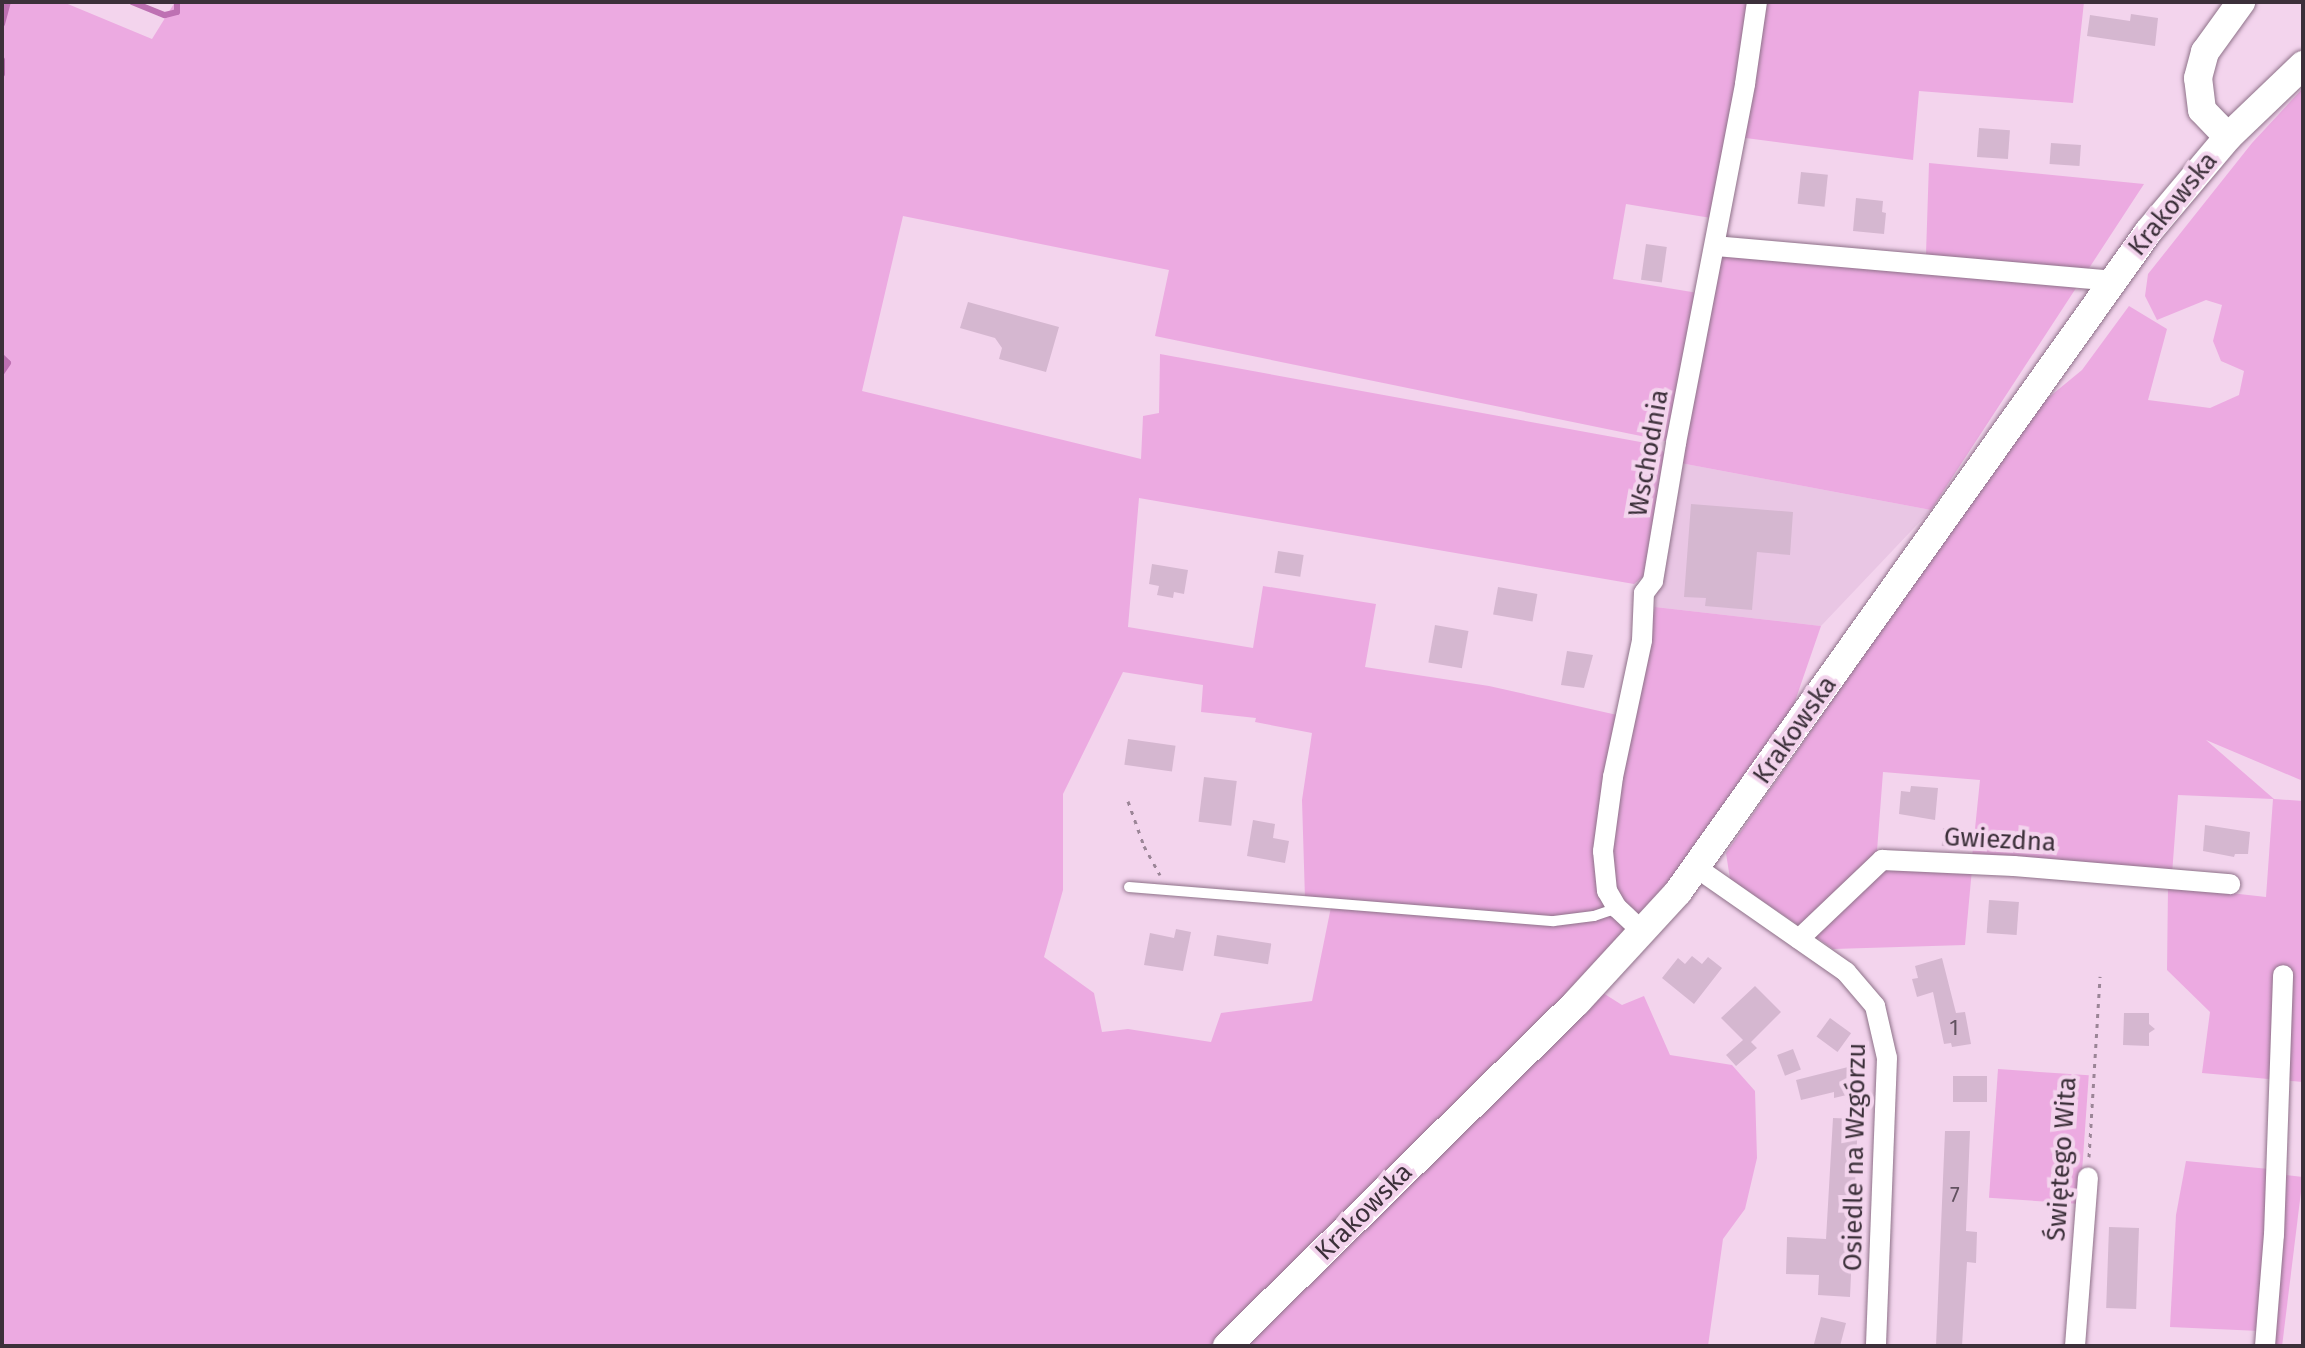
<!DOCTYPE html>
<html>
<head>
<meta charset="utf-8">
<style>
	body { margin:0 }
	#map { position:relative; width:2305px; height:1348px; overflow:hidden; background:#f3d4ed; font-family:"Fira Sans",sans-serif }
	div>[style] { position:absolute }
	.built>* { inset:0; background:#e9c6e4 }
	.green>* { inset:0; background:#ecaae1; transform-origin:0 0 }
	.stream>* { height:6px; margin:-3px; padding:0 3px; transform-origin:3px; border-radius:3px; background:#be71b3 }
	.building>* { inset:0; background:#d5b7d0; transform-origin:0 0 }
	.path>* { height:3px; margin-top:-1.5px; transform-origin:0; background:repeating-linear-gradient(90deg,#9b8597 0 4px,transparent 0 10px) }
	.roads { filter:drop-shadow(0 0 2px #8e7289) drop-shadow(0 0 2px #8e7289) }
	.lane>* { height:10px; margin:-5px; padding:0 5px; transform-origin:5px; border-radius:5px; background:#fff }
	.street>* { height:20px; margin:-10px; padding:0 10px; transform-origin:10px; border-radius:10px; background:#fff }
	.secondary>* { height:28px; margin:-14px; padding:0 14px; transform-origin:14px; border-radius:14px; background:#fff }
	span { translate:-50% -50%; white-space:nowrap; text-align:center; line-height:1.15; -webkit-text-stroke:8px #f3d4ed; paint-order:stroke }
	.number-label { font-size:22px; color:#625260 }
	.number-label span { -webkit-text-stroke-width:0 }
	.street-label { font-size:26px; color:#3c303a }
	.frame { position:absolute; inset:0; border:4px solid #3c303a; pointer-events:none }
</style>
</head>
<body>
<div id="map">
	<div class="built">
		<div style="clip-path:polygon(1675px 462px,1931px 510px,1821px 626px,1655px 607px)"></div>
	</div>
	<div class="green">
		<div style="clip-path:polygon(evenodd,2px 2px,63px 2px,152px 39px,175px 2px,1752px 2px,1711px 218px,1626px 204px,1613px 279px,1698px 293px,1720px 237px,1926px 254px,1929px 163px,2144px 184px,1931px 510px,1675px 462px,1675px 443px,1155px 336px,1169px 270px,903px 216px,862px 391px,1141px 459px,1143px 416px,1159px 413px,1160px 354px,1646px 443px,1660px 448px,1666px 455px,1646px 574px,1634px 584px,1139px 498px,1128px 627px,1253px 648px,1263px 586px,1376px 604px,1365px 667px,1489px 686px,1626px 717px,1630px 716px,1655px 607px,1821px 626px,1793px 707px,1643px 932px,1592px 986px,1622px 1005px,1644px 996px,1670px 1055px,1732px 1065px,1755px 1091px,1757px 1158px,1745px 1209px,1723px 1239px,1708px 1346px,2px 1346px,2px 2px,1123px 672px,1203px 685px,1201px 712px,1256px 718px,1255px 722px,1312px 733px,1302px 800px,1305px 899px,1332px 902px,1312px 1001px,1221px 1013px,1211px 1042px,1128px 1029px,1102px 1032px,1094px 993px,1044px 957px,1063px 890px,1063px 794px,1123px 672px)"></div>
		<div style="clip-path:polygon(1763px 2px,2084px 2px,2073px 103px,1919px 91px,1913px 160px,1738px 137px)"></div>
		<div style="clip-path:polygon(2303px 88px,2303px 781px,2206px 740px,2274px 799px,2303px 801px,2303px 1082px,2202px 1073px,2210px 1012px,2167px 970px,2168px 886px,2266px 897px,2273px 799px,2178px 795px,2172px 874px,1972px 858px,1980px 780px,1883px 772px,1877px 851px,1818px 912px,1798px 925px,1730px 879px,1726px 853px,2037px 407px,2082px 370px,2129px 306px,2167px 329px,2148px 400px,2210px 408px,2239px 395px,2244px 371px,2221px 361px,2213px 341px,2222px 305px,2206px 300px,2157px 320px,2145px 296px,2148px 274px,2252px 143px)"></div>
		<div style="clip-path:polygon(1880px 867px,1972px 869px,1965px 945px,1833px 949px,1812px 934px)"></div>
		<div style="left:1998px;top:1069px;width:91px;height:129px;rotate:4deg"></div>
		<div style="clip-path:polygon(2186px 1161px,2269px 1169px,2260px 1331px,2170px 1327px,2176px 1215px)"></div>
		<div style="left:2278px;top:1174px;width:25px;height:172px;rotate:7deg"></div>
	</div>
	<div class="stream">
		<div style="left:132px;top:2px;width:35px;rotate:22deg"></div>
		<div style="left:165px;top:15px;width:12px;rotate:-14deg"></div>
		<div style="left:177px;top:12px;width:10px;rotate:-90deg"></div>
		<div style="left:2px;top:24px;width:23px;rotate:-75deg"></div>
		<div style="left:2px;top:60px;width:14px;rotate:90deg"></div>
		<div style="left:2px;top:357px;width:8px;rotate:45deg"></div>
		<div style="left:8px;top:363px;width:11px;rotate:124deg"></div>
	</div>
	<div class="building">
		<div style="clip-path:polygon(2131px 14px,2158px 18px,2155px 46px,2087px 36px,2090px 15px,2130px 21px)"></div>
		<div style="left:1979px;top:128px;width:31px;height:29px;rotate:4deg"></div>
		<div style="left:2051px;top:143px;width:30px;height:21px;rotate:4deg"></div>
		<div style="left:1801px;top:172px;width:27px;height:32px;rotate:6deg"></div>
		<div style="clip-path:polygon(1856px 198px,1883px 201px,1882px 212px,1886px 213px,1884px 234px,1853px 231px)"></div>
		<div style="left:1646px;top:244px;width:21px;height:36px;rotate:8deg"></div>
		<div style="clip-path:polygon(968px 302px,1059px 327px,1046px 372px,999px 359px,1002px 348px,995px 338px,960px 328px)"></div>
		<div style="clip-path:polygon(1691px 504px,1793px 512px,1790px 555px,1757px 552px,1752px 610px,1705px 606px,1706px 598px,1684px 597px)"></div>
		<div style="left:1278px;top:551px;width:26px;height:22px;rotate:9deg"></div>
		<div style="clip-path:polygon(1152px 564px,1188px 570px,1184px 594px,1174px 592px,1173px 598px,1157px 595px,1159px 586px,1149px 584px)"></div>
		<div style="left:1498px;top:587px;width:40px;height:28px;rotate:10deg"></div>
		<div style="left:1435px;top:625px;width:34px;height:38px;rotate:10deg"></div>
		<div style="clip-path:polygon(1567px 651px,1593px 655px,1584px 688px,1561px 685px)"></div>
		<div style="left:1128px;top:739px;width:48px;height:26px;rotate:8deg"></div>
		<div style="left:1204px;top:777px;width:33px;height:45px;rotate:7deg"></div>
		<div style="clip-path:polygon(1911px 786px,1938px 788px,1935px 820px,1899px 814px,1901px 791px,1910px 792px)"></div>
		<div style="clip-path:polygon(1253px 820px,1275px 824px,1273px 838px,1289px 841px,1285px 863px,1247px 856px)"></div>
		<div style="clip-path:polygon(2205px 825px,2250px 832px,2248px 854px,2235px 854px,2234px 857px,2203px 851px)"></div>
		<div style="left:1943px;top:828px;width:26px;height:18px;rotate:4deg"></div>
		<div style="left:1989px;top:900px;width:30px;height:33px;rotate:4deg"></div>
		<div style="clip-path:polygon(1176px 929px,1191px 932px,1183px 971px,1144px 965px,1150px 933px,1174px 938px)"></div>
		<div style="left:1217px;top:935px;width:55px;height:21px;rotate:9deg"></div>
		<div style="clip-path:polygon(1692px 956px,1702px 964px,1708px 957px,1722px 968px,1694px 1004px,1662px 978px,1678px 958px,1685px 964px)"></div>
		<div style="clip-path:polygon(1942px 958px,1956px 1013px,1965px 1012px,1971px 1044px,1952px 1047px,1951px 1043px,1944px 1044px,1933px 992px,1917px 997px,1912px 979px,1918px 978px,1915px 966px)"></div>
		<div style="clip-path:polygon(1755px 986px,1781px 1012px,1751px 1042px,1757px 1048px,1736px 1066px,1726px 1055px,1743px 1040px,1721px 1018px)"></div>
		<div style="clip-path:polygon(2124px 1013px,2149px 1013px,2149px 1024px,2155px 1029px,2149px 1033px,2149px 1046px,2123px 1045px)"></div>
		<div style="left:1830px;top:1018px;width:26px;height:23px;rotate:36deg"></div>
		<div style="left:1793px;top:1049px;width:22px;height:17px;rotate:69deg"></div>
		<div style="clip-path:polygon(1848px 1067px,1855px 1093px,1834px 1098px,1834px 1092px,1801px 1100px,1796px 1080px)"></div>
		<div style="left:1953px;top:1076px;width:34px;height:26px"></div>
		<div style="clip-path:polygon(1833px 1118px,1858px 1119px,1850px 1297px,1818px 1295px,1819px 1275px,1786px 1274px,1787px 1237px,1826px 1239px)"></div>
		<div style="clip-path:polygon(1945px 1131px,1970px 1131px,1966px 1231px,1977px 1232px,1976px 1263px,1967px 1262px,1962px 1346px,1936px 1346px)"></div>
		<div style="left:2109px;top:1227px;width:30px;height:81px;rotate:2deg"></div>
		<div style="clip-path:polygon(1821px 1317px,1846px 1323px,1840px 1346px,1814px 1344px)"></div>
	</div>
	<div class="path">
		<div style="left:1128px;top:801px;width:48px;rotate:70.4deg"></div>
		<div style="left:1144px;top:846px;width:33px;rotate:61deg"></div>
		<div style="left:2089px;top:1157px;width:181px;rotate:-86.5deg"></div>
	</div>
	<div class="roads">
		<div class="lane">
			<div style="left:1129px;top:887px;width:426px;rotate:4.6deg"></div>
			<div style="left:1554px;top:921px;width:40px;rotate:-7.1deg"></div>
			<div style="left:1594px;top:916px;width:24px;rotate:-19deg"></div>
		</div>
		<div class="street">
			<div style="left:1715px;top:246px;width:400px;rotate:5deg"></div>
			<div style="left:1697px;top:868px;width:182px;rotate:34.9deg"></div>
			<div style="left:1846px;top:972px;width:45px;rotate:49.5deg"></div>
			<div style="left:1875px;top:1006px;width:53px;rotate:77deg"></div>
			<div style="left:1887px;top:1058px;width:288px;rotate:92.2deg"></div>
			<div style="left:1643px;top:932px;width:35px;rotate:-137deg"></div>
			<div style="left:1617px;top:908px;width:20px;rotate:-120deg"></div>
			<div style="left:1607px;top:891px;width:40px;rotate:-95.7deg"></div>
			<div style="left:1603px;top:851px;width:75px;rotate:-82.3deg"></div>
			<div style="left:1613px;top:777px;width:140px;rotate:-78deg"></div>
			<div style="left:1642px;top:640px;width:47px;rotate:-87.6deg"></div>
			<div style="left:1644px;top:593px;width:15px;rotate:-53deg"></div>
			<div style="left:1653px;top:581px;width:140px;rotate:-80.5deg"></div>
			<div style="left:1676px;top:443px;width:366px;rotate:-79.1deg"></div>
			<div style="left:1745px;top:84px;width:83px;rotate:-81.7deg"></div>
			<div style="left:1799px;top:939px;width:115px;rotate:-43.6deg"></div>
			<div style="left:1882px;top:860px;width:132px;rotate:2.6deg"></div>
			<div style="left:2014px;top:866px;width:217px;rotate:4.8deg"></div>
			<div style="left:2075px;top:1346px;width:169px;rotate:-85.6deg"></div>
			<div style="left:2265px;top:1346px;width:111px;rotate:-85.4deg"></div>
			<div style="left:2274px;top:1235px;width:260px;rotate:-88deg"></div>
		</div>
		<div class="secondary">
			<div style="left:2228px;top:137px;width:37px;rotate:-134deg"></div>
			<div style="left:2202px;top:110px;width:32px;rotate:-97deg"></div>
			<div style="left:2198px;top:78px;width:27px;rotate:-75deg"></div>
			<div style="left:2205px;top:52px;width:62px;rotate:-54.2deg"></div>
			<div style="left:1227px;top:1346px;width:491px;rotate:-44.5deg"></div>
			<div style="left:1577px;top:1002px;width:149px;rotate:-47.4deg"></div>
			<div style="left:1678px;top:892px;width:810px;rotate:-54.54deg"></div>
			<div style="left:2148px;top:232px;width:124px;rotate:-49.9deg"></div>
			<div style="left:2228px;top:137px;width:104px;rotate:-43.8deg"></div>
		</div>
	</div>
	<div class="number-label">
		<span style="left:1954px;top:1028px">1</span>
		<span style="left:1955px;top:1195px">7</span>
	</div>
	<div class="street-label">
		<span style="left:2173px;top:204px;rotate:-51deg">Krakowska</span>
		<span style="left:1649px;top:453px;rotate:-80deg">Wschodnia</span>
		<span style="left:1795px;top:730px;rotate:-55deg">Krakowska</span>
		<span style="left:2000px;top:840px;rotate:3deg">Gwiezdna</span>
		<span style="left:1855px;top:1157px;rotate:-89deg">Osiedle na Wzgórzu</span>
		<span style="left:2062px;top:1159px;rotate:-86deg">Świętego Wita</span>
		<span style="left:1364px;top:1212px;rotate:-45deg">Krakowska</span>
	</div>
	<div class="frame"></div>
</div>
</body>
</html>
